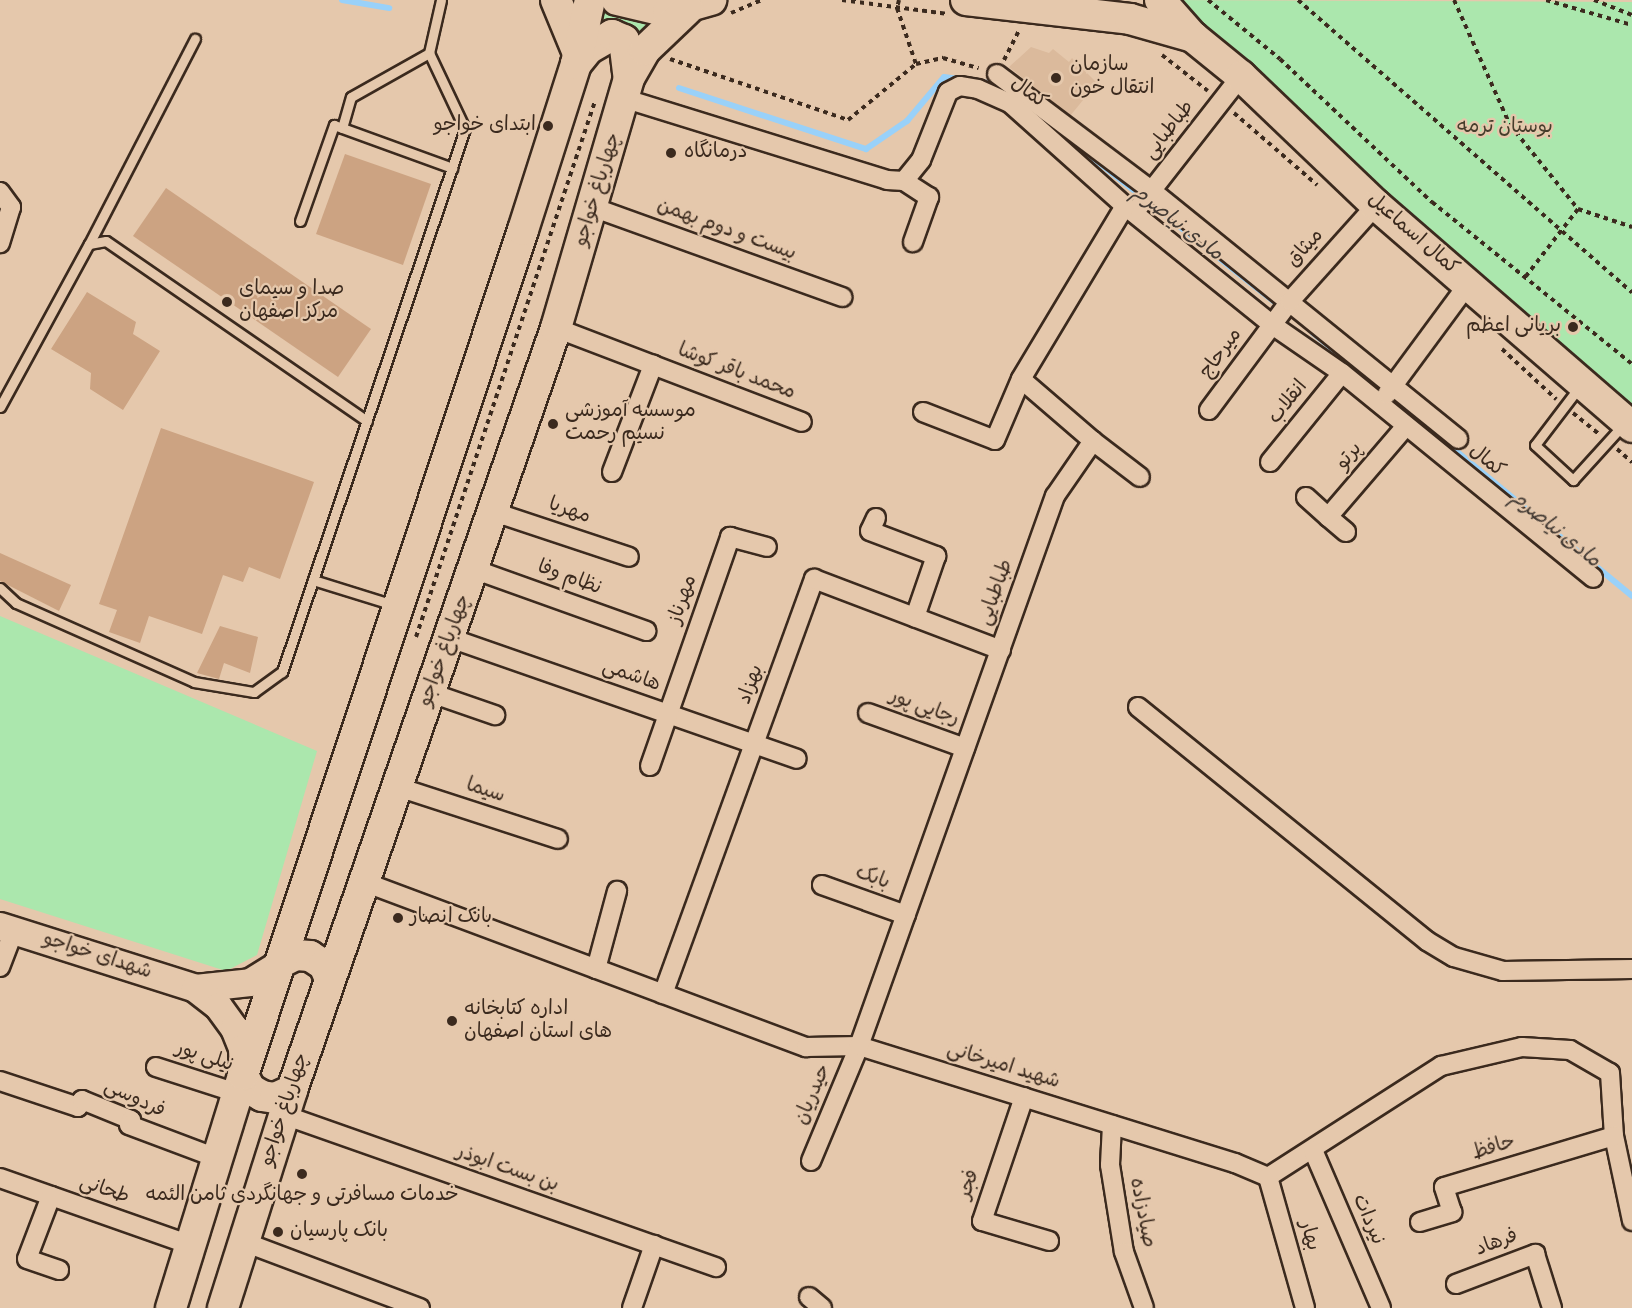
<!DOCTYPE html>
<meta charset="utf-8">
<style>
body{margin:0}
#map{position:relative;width:1632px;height:1308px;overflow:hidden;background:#e5c8ac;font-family:"Gochi Hand","Playpen Sans Arabic",sans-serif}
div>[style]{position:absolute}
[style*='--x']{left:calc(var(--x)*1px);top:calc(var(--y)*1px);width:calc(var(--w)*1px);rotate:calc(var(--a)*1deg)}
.built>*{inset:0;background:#dbba9c}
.green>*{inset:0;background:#abe7ad}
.stream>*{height:6px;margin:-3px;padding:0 3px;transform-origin:3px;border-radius:3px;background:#99d1f9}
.building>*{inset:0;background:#cca382}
.path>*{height:4px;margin-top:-2px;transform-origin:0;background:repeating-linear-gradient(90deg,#3b2a1e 0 4.5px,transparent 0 9px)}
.roads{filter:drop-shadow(2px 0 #3b2a1e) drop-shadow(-2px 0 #3b2a1e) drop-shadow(0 2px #3b2a1e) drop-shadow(0 -2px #3b2a1e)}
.lane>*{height:9px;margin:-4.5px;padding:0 4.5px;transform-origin:4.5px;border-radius:4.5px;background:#e5c8ac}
.street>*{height:18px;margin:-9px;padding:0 9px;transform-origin:9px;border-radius:9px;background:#e5c8ac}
.secondary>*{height:27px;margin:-13.5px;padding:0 13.5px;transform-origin:13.5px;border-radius:13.5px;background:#e5c8ac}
.primary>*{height:30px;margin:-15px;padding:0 15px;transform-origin:15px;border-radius:15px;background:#e5c8ac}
.dots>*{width:16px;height:16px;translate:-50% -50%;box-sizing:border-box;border:3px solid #e5c8ac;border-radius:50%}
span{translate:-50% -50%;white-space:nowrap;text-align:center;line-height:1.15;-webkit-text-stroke:4.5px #e5c8ac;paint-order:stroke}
.poi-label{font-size:20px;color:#3b2a1e}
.left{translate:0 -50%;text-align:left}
.right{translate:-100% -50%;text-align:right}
.street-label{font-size:20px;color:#3b2a1e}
.park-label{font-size:20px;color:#463d2c}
.water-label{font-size:21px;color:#443b34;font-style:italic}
</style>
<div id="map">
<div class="built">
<i style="clip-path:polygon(1031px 47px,1049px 53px,1053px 49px,1069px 62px,1072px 58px,1097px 83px,1070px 116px,1009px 67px)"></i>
</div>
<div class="green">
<i style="clip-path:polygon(596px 0,666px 18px,637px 48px,592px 31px)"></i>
<i style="clip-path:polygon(1169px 0,1632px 2px,1632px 414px,1300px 119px)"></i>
<i style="clip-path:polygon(0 616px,317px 751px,257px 955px,226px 971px,0 899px)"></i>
</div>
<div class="stream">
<i style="--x:342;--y:0;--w:48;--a:9.7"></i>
<i style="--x:679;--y:88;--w:197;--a:18.1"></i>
<i style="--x:866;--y:149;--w:50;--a:-34.3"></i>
<i style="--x:907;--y:121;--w:57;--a:-49.9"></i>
<i style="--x:944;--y:77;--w:52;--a:7.7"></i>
<i style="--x:1069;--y:139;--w:272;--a:38.4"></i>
<i style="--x:1313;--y:333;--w:413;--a:39.5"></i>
</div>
<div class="building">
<i style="clip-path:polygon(345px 154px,431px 184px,403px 265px,316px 234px)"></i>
<i style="clip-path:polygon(166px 188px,371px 329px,338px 377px,133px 236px)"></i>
<i style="clip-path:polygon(87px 292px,136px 322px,133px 334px,160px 351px,123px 410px,90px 389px,91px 373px,51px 349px)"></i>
<i style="clip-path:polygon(161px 428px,314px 482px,280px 579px,249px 567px,243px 582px,223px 575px,202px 634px,149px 616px,140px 643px,109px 632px,117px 610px,99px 604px)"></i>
<i style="clip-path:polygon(0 553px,71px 585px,59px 611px,0 581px)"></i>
<i style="clip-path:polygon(220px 626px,258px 637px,250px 673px,224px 663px,219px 679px,197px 673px)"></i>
</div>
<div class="path">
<i style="--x:842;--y:0;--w:107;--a:7.5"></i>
<i style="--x:899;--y:0;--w:8;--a:104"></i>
<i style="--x:897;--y:8;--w:59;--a:71.3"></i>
<i style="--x:1208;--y:0;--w:93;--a:39.3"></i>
<i style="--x:1280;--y:59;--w:209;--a:43.3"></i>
<i style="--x:1432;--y:202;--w:257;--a:39"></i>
<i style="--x:1298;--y:0;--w:444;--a:41.2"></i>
<i style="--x:1454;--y:0;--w:137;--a:65.9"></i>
<i style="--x:1510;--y:125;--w:108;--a:51"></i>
<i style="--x:1578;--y:209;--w:85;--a:127.8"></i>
<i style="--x:1546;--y:0;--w:90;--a:16.2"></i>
<i style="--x:1594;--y:0;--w:41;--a:21.5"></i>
<i style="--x:731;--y:13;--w:33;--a:-23"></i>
<i style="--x:1162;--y:55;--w:58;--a:38"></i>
<i style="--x:670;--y:59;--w:188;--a:18.9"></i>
<i style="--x:848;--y:120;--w:88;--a:-39.5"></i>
<i style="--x:916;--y:64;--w:28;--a:-13"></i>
<i style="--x:943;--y:58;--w:37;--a:16"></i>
<i style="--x:1004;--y:60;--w:35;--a:-63"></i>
<i style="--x:1234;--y:113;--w:110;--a:40.9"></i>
<i style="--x:1578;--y:209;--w:57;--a:18.4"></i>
<i style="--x:1502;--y:349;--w:74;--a:42.8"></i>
<i style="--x:1573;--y:413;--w:32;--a:39"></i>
<i style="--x:1617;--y:449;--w:20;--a:41"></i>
<i style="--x:416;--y:637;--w:565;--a:-71.53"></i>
</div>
<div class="roads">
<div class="lane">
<i style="--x:342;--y:128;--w:32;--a:-74"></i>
<i style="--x:351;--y:97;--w:90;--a:-29.4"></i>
<i style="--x:300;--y:221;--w:102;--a:-70.5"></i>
<i style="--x:334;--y:125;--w:126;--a:20"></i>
<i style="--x:89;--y:244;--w:231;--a:-62.7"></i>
<i style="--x:1580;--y:386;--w:74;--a:127.3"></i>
<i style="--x:1535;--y:445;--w:52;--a:42.6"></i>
<i style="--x:1573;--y:480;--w:73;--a:-47.8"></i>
<i style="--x:0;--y:407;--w:186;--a:-61.4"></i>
<i style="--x:89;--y:244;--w:17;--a:-10"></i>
<i style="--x:106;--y:241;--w:317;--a:34.6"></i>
<i style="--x:313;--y:580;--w:85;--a:17.2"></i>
<i style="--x:0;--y:588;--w:22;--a:43"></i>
<i style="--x:16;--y:603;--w:195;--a:23.9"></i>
<i style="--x:194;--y:682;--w:61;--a:9.5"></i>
<i style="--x:254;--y:692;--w:34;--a:-36"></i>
<i style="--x:282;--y:672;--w:573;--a:-71.38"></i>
<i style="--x:465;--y:129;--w:84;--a:-115.3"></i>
<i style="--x:429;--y:53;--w:54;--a:-77.2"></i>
</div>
<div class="street">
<i style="--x:997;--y:74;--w:194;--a:37"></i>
<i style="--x:1152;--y:191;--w:394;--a:39"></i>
<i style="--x:626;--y:99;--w:273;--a:17.2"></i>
<i style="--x:887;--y:180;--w:17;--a:3"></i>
<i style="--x:904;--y:181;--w:27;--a:-51"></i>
<i style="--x:921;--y:160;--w:73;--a:-68.3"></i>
<i style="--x:948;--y:92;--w:13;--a:-27"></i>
<i style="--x:960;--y:86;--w:18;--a:9"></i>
<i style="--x:978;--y:89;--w:36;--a:24"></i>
<i style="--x:1011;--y:104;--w:153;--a:41.8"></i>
<i style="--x:1125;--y:206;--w:188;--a:38.9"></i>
<i style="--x:1271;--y:324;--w:86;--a:34.6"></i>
<i style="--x:1342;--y:373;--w:324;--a:39.2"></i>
<i style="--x:904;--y:181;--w:30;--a:33"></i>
<i style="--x:929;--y:197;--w:48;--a:109.6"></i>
<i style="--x:0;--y:192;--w:19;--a:54"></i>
<i style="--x:11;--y:207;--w:38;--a:107"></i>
<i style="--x:595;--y:208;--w:263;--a:19.8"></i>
<i style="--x:1134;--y:213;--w:174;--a:-52"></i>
<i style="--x:556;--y:328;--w:263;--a:20.9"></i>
<i style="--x:1387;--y:394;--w:137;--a:-53.6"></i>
<i style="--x:1209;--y:410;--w:136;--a:-53.4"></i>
<i style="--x:1290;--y:301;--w:129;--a:-48.1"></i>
<i style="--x:923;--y:412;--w:77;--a:21.3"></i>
<i style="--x:995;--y:440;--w:66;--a:-66.9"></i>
<i style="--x:1093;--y:441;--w:59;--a:37.5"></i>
<i style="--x:1270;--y:462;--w:114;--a:-51"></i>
<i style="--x:612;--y:472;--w:115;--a:-69"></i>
<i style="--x:1306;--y:497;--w:30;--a:42"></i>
<i style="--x:494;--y:512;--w:142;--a:18.4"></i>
<i style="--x:876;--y:518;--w:14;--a:115"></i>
<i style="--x:870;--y:531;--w:71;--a:20.7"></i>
<i style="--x:936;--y:556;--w:65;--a:109"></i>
<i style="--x:1346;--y:532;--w:23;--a:-140"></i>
<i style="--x:1328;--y:517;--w:120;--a:-49.4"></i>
<i style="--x:476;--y:570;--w:181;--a:19.7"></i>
<i style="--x:450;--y:638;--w:367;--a:19.2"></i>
<i style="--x:431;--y:693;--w:68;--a:19"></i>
<i style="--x:1138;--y:707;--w:372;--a:39"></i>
<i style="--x:1427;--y:941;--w:31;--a:31"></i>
<i style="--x:1454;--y:957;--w:51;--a:15.9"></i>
<i style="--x:1503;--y:971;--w:129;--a:-0.9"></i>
<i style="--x:868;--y:713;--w:103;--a:19.8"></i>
<i style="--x:650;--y:766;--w:243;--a:-70.7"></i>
<i style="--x:730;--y:537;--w:38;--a:15"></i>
<i style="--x:398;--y:787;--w:168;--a:18"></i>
<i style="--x:364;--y:882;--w:472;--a:20.5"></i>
<i style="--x:806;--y:1047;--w:53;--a:-1.1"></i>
<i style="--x:859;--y:1046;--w:394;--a:17.3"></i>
<i style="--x:1235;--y:1163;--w:36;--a:23"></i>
<i style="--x:1268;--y:1177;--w:206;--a:-32.7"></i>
<i style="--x:1441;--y:1066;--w:83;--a:-13.2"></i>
<i style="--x:1522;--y:1047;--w:48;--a:3.6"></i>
<i style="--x:1570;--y:1050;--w:46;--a:29.9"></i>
<i style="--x:1610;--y:1073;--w:63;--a:86.4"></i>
<i style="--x:1614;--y:1136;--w:87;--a:78"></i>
<i style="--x:822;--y:885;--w:89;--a:19.7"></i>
<i style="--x:0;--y:967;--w:39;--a:-69"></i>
<i style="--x:596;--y:969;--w:81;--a:-74.9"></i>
<i style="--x:663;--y:994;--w:442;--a:-70"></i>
<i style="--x:814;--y:579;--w:200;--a:20.8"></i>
<i style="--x:156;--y:1067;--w:85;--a:17.8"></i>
<i style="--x:0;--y:1081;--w:82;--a:18.4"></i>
<i style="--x:78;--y:1107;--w:8;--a:-60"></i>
<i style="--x:82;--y:1100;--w:53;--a:22.2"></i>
<i style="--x:131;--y:1120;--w:5;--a:112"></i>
<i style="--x:129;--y:1125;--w:94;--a:20.6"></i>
<i style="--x:1024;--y:1097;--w:131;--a:108.7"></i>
<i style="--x:982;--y:1221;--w:70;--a:16.6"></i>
<i style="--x:284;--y:1115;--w:458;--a:19.4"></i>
<i style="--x:1112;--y:1125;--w:40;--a:92.9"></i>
<i style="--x:1110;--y:1165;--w:88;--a:80.9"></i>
<i style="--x:1124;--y:1252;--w:59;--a:70.3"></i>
<i style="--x:1313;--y:1150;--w:172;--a:66.7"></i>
<i style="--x:811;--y:1161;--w:125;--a:-67.3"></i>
<i style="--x:859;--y:1046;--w:584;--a:-70.39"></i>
<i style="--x:1055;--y:496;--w:67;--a:-55.4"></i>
<i style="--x:1093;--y:441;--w:95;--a:-139.3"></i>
<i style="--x:1021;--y:379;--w:202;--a:-59"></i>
<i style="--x:1268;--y:1177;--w:136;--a:74.2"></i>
<i style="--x:0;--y:1178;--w:205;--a:19.4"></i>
<i style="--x:51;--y:1196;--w:67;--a:110.9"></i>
<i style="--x:27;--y:1259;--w:34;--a:19"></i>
<i style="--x:1420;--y:1222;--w:34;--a:-17"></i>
<i style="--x:1452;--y:1212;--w:26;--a:-108"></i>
<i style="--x:1444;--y:1187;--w:177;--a:-16.7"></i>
<i style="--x:244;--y:1242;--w:188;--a:20.6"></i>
<i style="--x:1456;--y:1284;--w:85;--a:-20.8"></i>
<i style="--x:1535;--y:1254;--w:57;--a:72.5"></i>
<i style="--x:809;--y:1297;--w:17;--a:40"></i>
<i style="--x:632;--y:1308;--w:67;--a:-70.8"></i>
</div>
<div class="secondary">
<i style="--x:0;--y:926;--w:205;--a:17.6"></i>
<i style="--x:195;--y:988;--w:55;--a:-6.2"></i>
<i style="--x:250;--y:982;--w:38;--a:-32"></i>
<i style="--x:195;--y:988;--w:29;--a:38"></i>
<i style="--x:218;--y:1006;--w:27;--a:54"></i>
<i style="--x:234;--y:1028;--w:22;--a:68"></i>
<i style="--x:242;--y:1048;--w:27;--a:88"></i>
</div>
<div class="primary">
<i style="--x:556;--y:0;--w:57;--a:67.5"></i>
<i style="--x:617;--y:0;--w:52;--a:13.2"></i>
<i style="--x:668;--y:12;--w:45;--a:-15.6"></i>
<i style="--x:966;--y:0;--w:165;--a:6.6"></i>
<i style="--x:1130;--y:19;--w:66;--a:15.9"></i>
<i style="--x:1193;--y:37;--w:62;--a:39.1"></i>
<i style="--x:1241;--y:76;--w:187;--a:43.7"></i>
<i style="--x:1376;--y:205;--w:339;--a:40.9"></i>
<i style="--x:1160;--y:0;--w:48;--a:48.4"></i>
<i style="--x:576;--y:64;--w:19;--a:-51"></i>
<i style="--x:588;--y:49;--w:28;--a:-30"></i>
<i style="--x:612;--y:35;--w:13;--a:23"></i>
<i style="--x:624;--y:40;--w:38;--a:83"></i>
<i style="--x:282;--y:962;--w:16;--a:-27"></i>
<i style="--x:296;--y:955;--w:14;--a:4"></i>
<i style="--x:310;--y:956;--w:17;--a:33"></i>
<i style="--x:324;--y:965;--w:15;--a:67"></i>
<i style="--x:243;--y:1075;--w:16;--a:63"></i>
<i style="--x:250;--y:1089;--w:14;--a:30"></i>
<i style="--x:262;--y:1096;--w:13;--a:9"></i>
<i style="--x:275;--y:1098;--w:19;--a:-25"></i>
<i style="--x:171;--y:1308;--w:244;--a:-72.8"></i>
<i style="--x:243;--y:1075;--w:890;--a:-71.67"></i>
<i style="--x:523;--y:230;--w:174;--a:-72.3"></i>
<i style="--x:576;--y:64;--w:66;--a:-77.7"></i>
<i style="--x:223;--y:1308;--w:229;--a:-72.4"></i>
<i style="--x:292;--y:1090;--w:806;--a:-70.89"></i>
<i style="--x:556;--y:328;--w:260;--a:-73.7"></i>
<i style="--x:629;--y:78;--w:32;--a:-60"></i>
<i style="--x:645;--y:50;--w:59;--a:-43.6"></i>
</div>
</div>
<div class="dots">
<i style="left:1056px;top:78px;background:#3b2a1e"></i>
<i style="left:548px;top:126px;background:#3b2a1e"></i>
<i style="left:671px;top:153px;background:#3b2a1e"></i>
<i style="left:227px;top:302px;background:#3b2a1e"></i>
<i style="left:1573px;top:327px;background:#3b2a1e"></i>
<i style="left:553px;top:424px;background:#3b2a1e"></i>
<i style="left:398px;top:918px;background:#3b2a1e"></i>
<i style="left:452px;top:1021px;background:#3b2a1e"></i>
<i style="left:302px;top:1174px;background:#3b2a1e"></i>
<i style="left:278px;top:1232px;background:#3b2a1e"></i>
</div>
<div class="poi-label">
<span class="left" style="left:1070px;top:78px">سازمان<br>انتقال خون</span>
<span class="right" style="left:536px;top:126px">ابتدای خواجو</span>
<span class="left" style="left:684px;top:153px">درمانگاه</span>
<span class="left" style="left:239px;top:302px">صدا و سیمای<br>مرکز اصفهان</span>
<span class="right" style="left:1561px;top:327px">بریانی اعظم</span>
<span class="left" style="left:565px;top:424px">موسسه آموزشی<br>نسیم رحمت</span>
<span class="left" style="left:410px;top:918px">بانک انصار</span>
<span class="left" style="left:464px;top:1022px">اداره کتابخانه<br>های استان اصفهان</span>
<span style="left:302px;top:1196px">خدمات مسافرتی و جهانگردی ثامن الئمه</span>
<span class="left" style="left:290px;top:1232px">بانک پارسیان</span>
</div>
<div class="street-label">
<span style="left:1028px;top:94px;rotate:36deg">کمال</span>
<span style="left:1170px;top:131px;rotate:-52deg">طباطبایی</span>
<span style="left:599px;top:190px;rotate:-73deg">چهارباغ خواجو</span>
<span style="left:726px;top:231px;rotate:20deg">بیست و دوم بهمن</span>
<span style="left:1412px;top:235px;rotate:41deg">کمال اسماعیل</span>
<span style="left:1306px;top:249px;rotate:-48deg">میثاق</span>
<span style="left:1222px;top:354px;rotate:-54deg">میرحاج</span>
<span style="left:736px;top:373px;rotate:21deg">محمد باقر کوشا</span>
<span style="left:1289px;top:403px;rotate:-51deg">انقلاب</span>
<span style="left:1350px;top:457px;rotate:-49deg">پرتو</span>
<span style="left:1486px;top:462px;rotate:39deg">کمال</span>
<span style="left:569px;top:512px;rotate:19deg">مهریا</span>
<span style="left:569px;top:579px;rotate:20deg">نظام وفا</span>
<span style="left:997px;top:593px;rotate:-70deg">طباطبایی</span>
<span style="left:684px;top:600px;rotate:-71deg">مهرناز</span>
<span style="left:446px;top:651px;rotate:-70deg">چهارباغ خواجو</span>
<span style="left:631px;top:677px;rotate:19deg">هاشمی</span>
<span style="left:752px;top:685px;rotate:-70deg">بهزاد</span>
<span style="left:924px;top:709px;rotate:20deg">رجایی پور</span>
<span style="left:485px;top:792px;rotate:18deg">سیما</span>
<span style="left:872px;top:879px;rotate:20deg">بابک</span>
<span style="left:97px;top:957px;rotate:18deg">شهدای خواجو</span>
<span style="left:204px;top:1058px;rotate:18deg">نیلی پور</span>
<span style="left:1003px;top:1067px;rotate:17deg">شهید امیرخانی</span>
<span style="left:814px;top:1095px;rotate:-67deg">حیدریان</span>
<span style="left:134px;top:1100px;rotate:25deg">فردوسی</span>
<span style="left:286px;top:1110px;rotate:-72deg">چهارباغ خواجو</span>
<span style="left:1494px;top:1149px;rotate:-17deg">حافظ</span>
<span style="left:507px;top:1170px;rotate:19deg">بن بست ابوذر</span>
<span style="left:970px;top:1185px;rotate:-71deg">فجر</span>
<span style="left:104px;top:1191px;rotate:19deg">طحانی</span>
<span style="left:1141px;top:1213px;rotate:79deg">صیادزاده</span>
<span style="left:1367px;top:1220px;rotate:67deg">نیردات</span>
<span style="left:1308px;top:1236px;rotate:74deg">بهار</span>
<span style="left:1497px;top:1244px;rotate:-21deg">فرهاد</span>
</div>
<div class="park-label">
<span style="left:1505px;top:128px">بوستان ترمه</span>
</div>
<div class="water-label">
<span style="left:1176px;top:225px;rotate:38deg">مادی نیاصرم</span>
<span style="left:1554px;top:531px;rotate:39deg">مادی نیاصرم</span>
</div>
</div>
